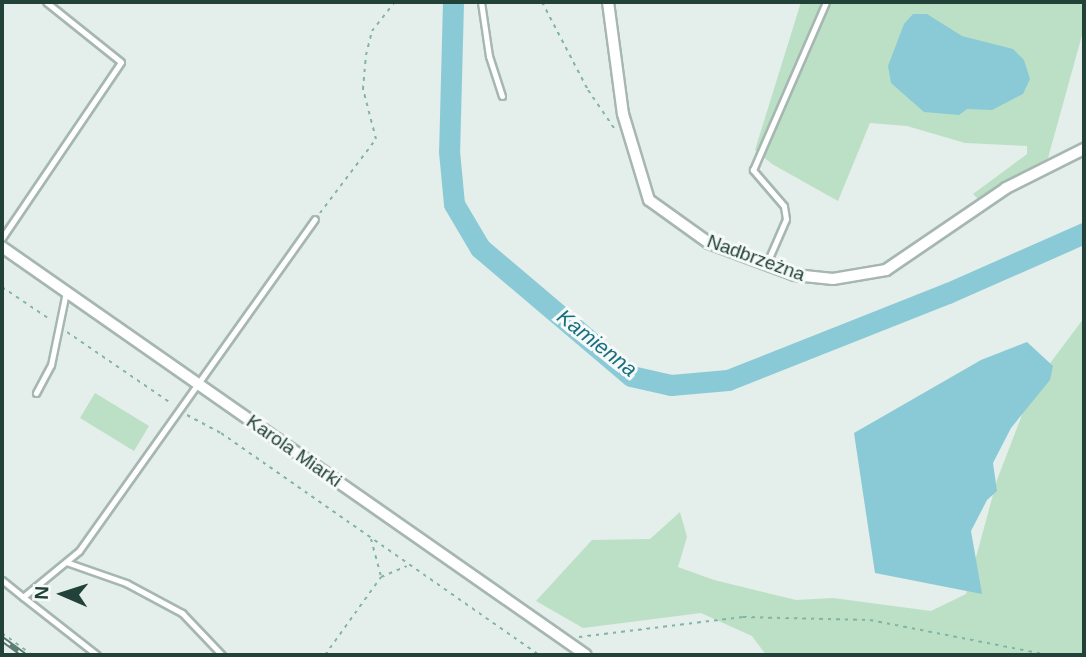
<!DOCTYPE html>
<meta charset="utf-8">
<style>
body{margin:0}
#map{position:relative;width:1086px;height:657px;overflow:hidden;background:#e4eeea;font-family:Arial,sans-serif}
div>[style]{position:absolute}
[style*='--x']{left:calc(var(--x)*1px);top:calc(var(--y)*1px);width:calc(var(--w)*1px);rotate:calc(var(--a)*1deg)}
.green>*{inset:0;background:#bce0c6}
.water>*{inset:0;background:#89cad6}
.river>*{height:21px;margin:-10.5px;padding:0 10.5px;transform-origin:10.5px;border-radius:10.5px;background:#89cad6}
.path>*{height:2px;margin-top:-1px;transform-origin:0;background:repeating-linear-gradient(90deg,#82b4a5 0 3.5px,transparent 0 8.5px)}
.roads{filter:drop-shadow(2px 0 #a6b7b1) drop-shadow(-2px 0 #a6b7b1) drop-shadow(0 2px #a6b7b1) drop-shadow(0 -2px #a6b7b1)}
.lane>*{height:5px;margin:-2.5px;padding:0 2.5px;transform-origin:2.5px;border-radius:2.5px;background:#fff}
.street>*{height:10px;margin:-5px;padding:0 5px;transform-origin:5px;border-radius:5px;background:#fff}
.rail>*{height:6px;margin-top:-3px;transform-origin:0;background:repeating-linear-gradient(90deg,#f5faf8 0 10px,#5d7d74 0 20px);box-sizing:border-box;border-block:2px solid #5d7d74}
span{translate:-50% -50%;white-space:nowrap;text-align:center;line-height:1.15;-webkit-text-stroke:6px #f5faf8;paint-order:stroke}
.street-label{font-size:19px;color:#224139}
.water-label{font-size:21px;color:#186f82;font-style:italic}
.frame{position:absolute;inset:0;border:4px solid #224139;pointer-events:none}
.north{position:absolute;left:28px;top:559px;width:70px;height:70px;-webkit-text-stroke:5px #f5faf8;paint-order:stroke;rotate:273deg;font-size:19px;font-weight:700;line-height:28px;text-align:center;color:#224139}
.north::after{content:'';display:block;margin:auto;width:24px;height:32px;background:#224139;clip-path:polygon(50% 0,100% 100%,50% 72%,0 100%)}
</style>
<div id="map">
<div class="green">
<i style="clip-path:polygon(801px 2px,1084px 2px,1084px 28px,1048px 158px,979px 200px,973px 194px,1027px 154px,1027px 146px,965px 143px,907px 126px,870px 123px,838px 201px,772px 164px,755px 150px)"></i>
<i style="clip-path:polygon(1084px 318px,1084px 655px,766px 655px,752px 636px,701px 613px,583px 628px,536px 601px,592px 540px,650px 539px,680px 512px,687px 537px,678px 567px,714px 580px,796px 600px,833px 598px,931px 611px,966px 594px,997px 480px,1033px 386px)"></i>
<i style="clip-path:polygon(95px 393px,149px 426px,134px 451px,80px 418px)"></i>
</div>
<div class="water">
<i style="clip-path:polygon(913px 14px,927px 14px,962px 36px,1013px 49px,1024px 60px,1030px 79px,1023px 94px,992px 110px,967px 109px,959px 115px,924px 112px,891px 83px,888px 66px,904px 24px)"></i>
<i style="clip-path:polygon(1027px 342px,1053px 366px,1050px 380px,1011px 428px,993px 463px,997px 491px,987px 500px,971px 531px,982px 594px,875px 573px,854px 433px,981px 360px)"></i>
</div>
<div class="river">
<i style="--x:453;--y:2;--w:149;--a:91.5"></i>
<i style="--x:449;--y:151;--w:53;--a:84.6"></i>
<i style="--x:454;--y:204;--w:51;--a:59.4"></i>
<i style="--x:480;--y:248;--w:198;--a:40.3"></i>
<i style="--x:631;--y:376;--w:41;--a:12.7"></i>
<i style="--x:671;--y:385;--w:57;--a:-5"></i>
<i style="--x:728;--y:380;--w:237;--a:-21.6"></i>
<i style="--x:948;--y:293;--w:149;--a:-23.8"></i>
</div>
<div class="path">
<i style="--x:542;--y:2;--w:99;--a:62.4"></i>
<i style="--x:588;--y:90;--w:46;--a:55.6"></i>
<i style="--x:320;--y:213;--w:93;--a:-52.9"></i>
<i style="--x:376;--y:139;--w:52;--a:-104.6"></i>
<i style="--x:363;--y:89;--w:34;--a:-85"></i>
<i style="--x:366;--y:55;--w:25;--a:-76"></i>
<i style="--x:372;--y:31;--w:37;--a:-52"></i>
<i style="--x:2;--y:287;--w:59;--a:34"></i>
<i style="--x:67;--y:332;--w:127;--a:34.4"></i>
<i style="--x:187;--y:415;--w:38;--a:28"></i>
<i style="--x:221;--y:433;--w:388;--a:34.9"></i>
<i style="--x:371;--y:539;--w:39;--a:75"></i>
<i style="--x:381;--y:577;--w:28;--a:-23"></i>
<i style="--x:2;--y:633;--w:37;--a:36"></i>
<i style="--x:579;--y:637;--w:165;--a:-7"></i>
<i style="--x:743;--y:617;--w:127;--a:1.4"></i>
<i style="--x:870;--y:620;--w:181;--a:11.1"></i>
<i style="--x:325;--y:655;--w:96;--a:-54.3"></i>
</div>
<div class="roads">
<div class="lane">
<i style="--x:481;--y:2;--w:55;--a:81.6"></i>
<i style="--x:489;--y:56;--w:42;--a:72"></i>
<i style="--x:2;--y:238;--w:212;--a:-55.9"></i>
<i style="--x:121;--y:62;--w:96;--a:-141.3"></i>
<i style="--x:766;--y:265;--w:50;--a:-66.5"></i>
<i style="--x:786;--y:219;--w:13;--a:-99"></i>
<i style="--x:784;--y:206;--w:48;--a:-130.7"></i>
<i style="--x:753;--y:170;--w:183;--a:-66.5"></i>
<i style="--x:36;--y:393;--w:32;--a:-62"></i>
<i style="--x:51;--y:365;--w:75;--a:-78.4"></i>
<i style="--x:66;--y:562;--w:64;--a:19.3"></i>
<i style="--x:126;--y:583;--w:64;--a:28.2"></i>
<i style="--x:182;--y:613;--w:58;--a:46.4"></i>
<i style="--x:2;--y:580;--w:27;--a:39"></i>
<i style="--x:23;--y:597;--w:72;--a:-39.4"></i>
<i style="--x:79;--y:551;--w:407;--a:-54.6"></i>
<i style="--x:23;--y:597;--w:94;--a:38.1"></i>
</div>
<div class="street">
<i style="--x:608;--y:2;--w:113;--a:82.4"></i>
<i style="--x:623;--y:114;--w:90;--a:73.2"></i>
<i style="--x:649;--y:200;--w:74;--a:35.6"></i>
<i style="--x:709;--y:243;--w:92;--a:20.4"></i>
<i style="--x:795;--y:275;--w:38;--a:6"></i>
<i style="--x:833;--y:279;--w:54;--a:-9.6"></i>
<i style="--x:886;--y:270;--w:145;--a:-34.3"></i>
<i style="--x:1006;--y:188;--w:87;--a:-26.6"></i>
<i style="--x:2;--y:247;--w:712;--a:34.94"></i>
</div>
</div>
<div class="rail">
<i style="--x:2;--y:639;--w:27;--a:36"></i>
</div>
<div class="street-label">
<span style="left:756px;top:258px;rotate:20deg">Nadbrzeżna</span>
<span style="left:294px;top:451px;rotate:35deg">Karola Miarki</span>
</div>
<div class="water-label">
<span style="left:597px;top:343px;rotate:38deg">Kamienna</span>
</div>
<div class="frame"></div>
<div class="north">N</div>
</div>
